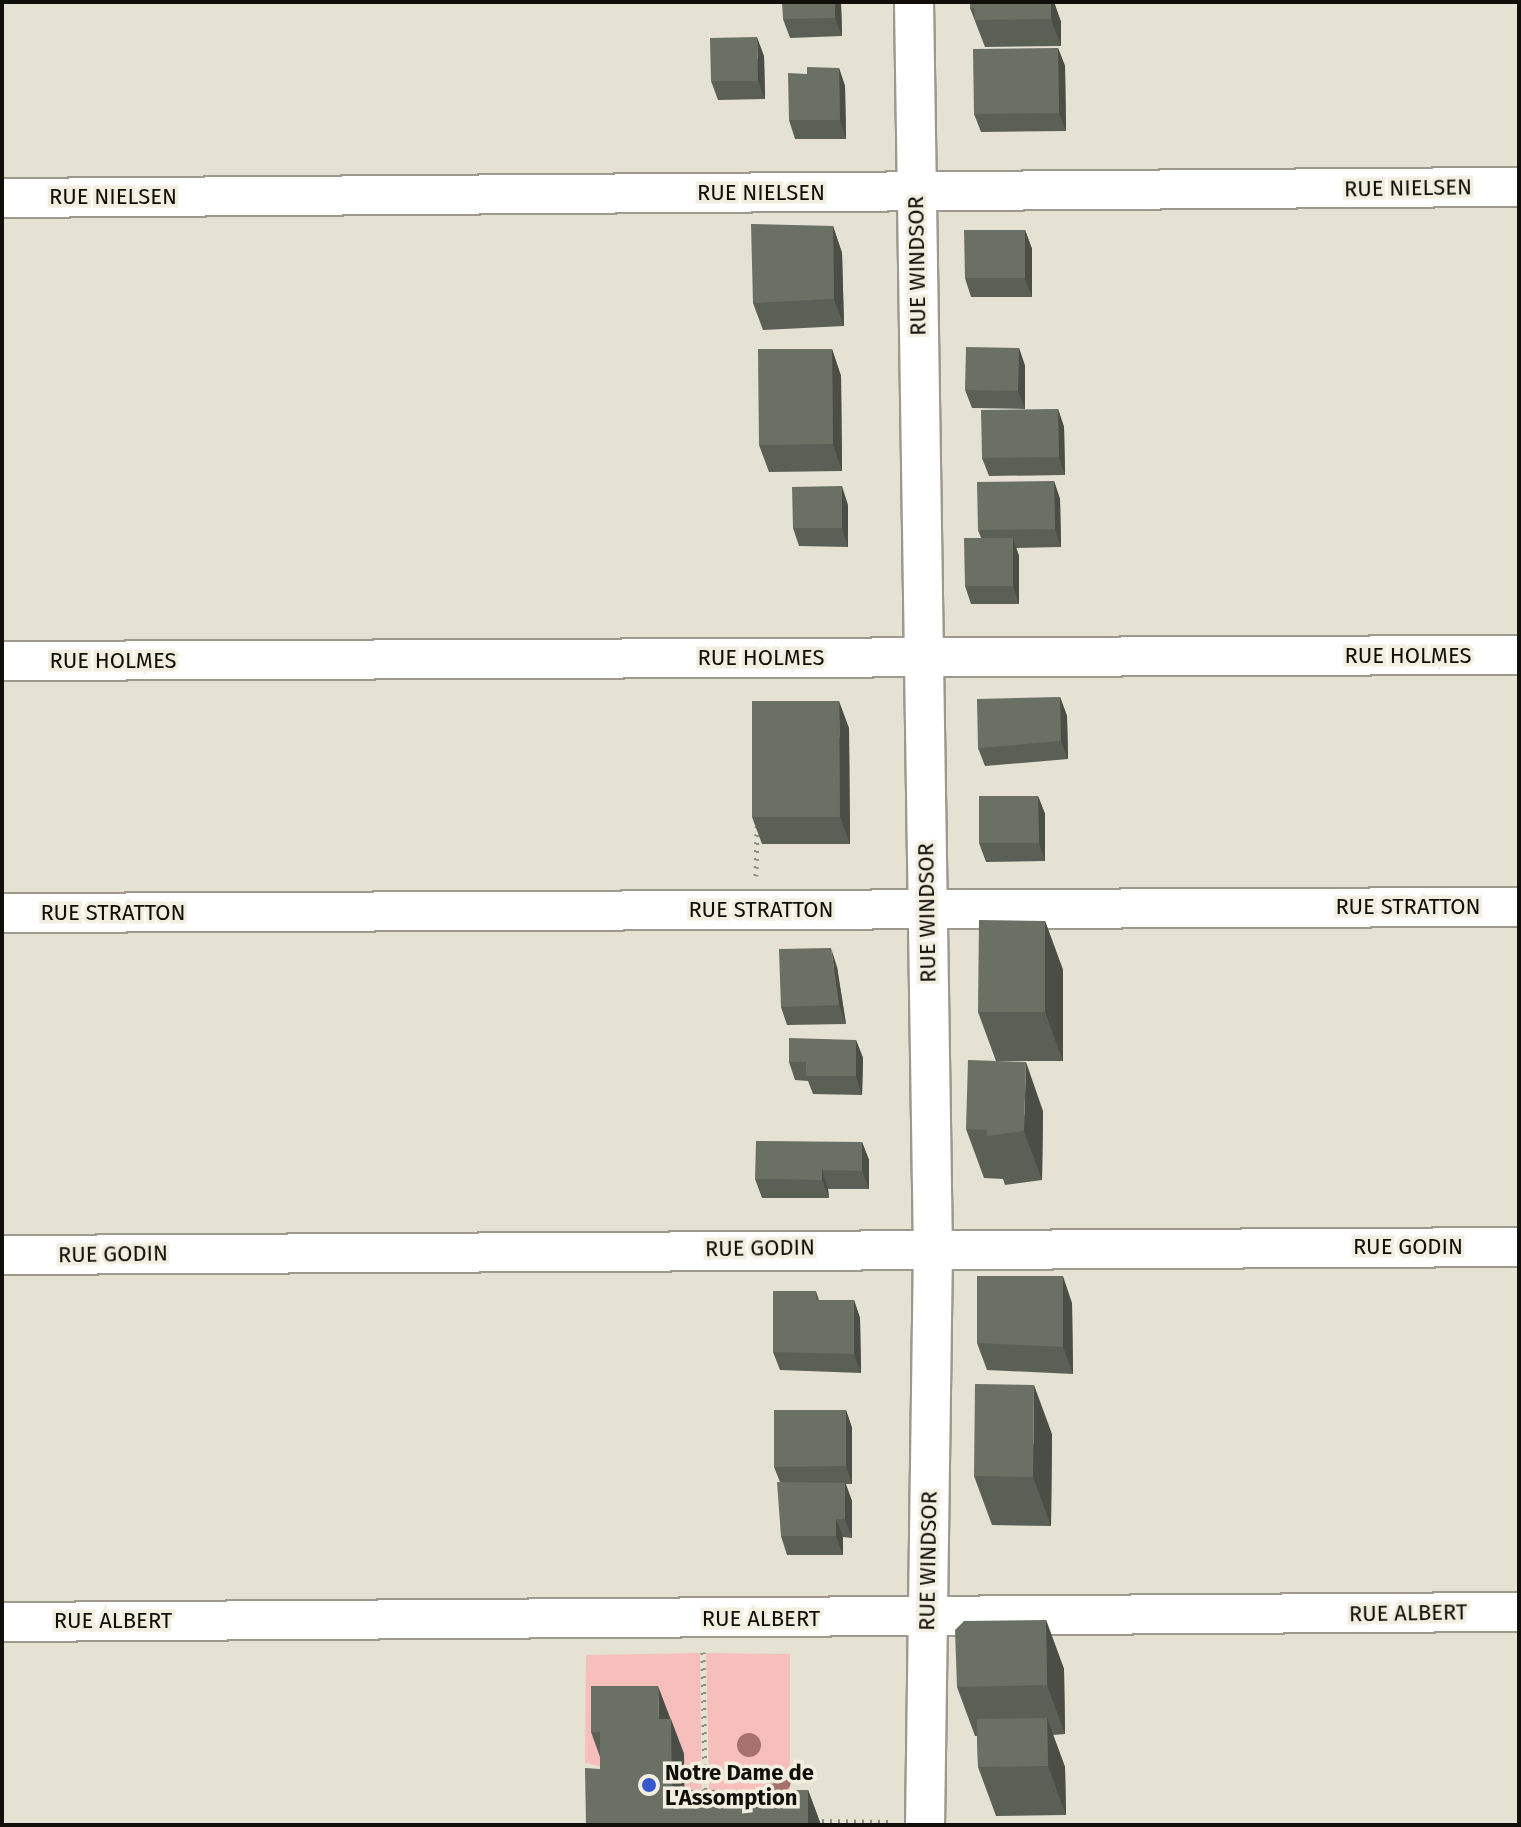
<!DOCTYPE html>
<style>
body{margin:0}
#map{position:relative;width:1521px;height:1827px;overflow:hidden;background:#e5e1d3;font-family:"Fira Sans",sans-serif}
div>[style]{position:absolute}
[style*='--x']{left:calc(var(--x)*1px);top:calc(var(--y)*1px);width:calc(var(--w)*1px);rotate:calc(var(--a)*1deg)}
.green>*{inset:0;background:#f7bfbb}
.path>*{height:5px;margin-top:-2.5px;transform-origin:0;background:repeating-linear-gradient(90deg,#8e8b81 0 2px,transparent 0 8px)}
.roads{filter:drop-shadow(2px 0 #9d998c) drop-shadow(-2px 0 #9d998c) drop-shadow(0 2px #9d998c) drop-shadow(0 -2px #9d998c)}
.street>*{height:38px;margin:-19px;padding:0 19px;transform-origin:19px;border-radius:19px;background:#fff}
.trees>*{width:24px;height:24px;margin:-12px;border-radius:50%;background:#a7716d}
.wall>*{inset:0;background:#5b6056}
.shaded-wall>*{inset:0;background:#4a4e46}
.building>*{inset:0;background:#6a7064}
.dots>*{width:22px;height:22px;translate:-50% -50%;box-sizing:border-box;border:4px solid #f2eee0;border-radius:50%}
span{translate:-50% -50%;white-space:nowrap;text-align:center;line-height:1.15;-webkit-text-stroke:7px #f2eee0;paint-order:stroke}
.street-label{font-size:22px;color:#100f0a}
.poi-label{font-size:22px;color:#100f0a;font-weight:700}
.left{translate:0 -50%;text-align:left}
.frame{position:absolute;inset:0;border:4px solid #100f0a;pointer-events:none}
</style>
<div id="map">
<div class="green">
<i style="clip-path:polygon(700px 1653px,702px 1815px,685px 1814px,684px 1754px,604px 1767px,585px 1763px,586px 1655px)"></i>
<i style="clip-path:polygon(706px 1653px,790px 1654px,790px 1815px,710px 1816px)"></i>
</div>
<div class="path">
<i style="--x:756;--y:876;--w:50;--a:-88.9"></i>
<i style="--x:703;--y:1652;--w:142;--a:89.2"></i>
<i style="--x:814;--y:1821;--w:75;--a:0.8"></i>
</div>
<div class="roads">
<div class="street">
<i style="--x:914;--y:2;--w:1245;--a:89.13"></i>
<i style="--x:933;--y:1247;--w:578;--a:90.79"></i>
<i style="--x:2;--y:198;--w:1517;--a:-0.42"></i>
<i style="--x:2;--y:661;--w:1517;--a:-0.23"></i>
<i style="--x:2;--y:913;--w:1517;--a:-0.23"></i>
<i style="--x:2;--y:1255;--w:1517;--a:-0.3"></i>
<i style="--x:2;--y:1622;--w:1517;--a:-0.38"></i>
</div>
</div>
<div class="trees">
<i style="left:749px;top:1745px"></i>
<i style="left:779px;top:1781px"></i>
</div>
<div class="wall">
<i style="clip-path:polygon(841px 2px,842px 36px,790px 38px,783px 19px)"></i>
<i style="clip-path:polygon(970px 2px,1054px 2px,1061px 22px,1061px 46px,985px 47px,970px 8px)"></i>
<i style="clip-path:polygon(1058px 48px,1065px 66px,1066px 131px,981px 132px,974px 114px)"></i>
<i style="clip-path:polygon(764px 56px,765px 99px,718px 100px,711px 81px)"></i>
<i style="clip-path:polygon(839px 68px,845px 86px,846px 139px,795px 139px,789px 120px,807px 74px)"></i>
<i style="clip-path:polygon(833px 226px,842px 253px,844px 326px,763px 330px,753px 303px)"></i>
<i style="clip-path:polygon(1025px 230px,1032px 249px,1032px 297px,971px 297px,965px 278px)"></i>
<i style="clip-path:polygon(1019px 348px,1025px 366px,1025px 409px,972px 408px,965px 390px)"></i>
<i style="clip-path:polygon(832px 349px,841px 376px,842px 471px,769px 472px,759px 445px)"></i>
<i style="clip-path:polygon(1058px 409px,1064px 427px,1065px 475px,989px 476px,982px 458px)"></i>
<i style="clip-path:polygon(1054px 481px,1060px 499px,1061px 547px,1016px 548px,1019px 556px,1019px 604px,971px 604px,965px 586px,981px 538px,978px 530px)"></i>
<i style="clip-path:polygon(848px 505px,848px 547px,799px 546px,793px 528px)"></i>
<i style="clip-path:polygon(1060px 697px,1067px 716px,1068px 759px,985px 766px,978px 748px)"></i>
<i style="clip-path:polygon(849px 728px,850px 844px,762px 844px,752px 817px)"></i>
<i style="clip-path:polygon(1038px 796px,1045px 814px,1045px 861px,986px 862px,979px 843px)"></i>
<i style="clip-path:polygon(1045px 921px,1063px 970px,1063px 1061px,996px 1061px,978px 1012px)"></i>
<i style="clip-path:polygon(837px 967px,846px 1024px,787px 1025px,781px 1007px)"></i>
<i style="clip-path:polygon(856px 1040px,863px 1058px,862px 1095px,813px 1094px,808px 1081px,795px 1080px,789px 1062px)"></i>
<i style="clip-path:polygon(1043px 1111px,1042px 1180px,1005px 1185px,1003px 1179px,984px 1178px,966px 1129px)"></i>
<i style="clip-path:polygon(862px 1142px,869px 1160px,869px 1189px,828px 1189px,829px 1198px,762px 1198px,755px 1179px)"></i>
<i style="clip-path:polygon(816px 1291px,819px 1300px,854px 1300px,860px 1318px,861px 1373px,780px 1370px,773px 1352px)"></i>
<i style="clip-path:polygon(1072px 1303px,1073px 1374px,987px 1370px,977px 1343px)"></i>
<i style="clip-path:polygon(846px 1410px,852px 1428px,852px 1484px,846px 1484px,852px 1501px,852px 1538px,843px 1537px,843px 1555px,787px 1555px,781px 1536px,780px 1482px,774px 1467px)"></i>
<i style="clip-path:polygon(1052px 1434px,1051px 1526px,992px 1525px,974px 1476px)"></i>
<i style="clip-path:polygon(1046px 1620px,1064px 1669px,1065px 1734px,1053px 1735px,1065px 1767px,1066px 1815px,996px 1816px,978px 1767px,977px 1736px,975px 1736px,957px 1687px)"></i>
<i style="clip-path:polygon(671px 1719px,684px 1754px,684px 1790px,808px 1790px,821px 1825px,586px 1825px,600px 1769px,600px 1757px,591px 1732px)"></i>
</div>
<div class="shaded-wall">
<i style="clip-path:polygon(835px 2px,841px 2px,842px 36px,835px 18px)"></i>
<i style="clip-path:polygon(1051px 2px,1054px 2px,1061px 22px,1061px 46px,1051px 19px)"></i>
<i style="clip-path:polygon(757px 37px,764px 56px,765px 99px,758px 81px)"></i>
<i style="clip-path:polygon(1058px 48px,1065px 66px,1066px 131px,1059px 113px)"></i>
<i style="clip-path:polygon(839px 68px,845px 86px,846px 139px,840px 120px)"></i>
<i style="clip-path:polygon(833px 226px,842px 253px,844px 326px,834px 299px)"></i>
<i style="clip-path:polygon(1025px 230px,1032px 249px,1032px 297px,1025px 278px)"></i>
<i style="clip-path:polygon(1019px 348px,1025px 366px,1025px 409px,1018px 391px)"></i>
<i style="clip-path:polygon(832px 349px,841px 376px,842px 471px,833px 444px)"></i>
<i style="clip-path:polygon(1058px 409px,1064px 427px,1065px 475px,1059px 457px)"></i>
<i style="clip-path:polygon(1054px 481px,1060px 499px,1061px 547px,1055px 529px)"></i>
<i style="clip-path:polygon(842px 486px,848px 505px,848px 547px,842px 528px)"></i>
<i style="clip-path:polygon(1013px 538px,1019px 556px,1019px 604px,1013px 586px)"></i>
<i style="clip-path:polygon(1060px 697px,1067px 716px,1068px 759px,1061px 741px)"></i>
<i style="clip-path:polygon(839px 701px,849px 728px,850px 844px,840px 817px)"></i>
<i style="clip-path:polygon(1038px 796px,1045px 814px,1045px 861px,1039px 843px)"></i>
<i style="clip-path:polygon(1045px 921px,1063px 970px,1063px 1061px,1045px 1012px)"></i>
<i style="clip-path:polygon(831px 948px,837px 967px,846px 1024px,839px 1005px)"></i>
<i style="clip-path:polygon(856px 1040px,863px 1058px,862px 1095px,856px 1076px)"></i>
<i style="clip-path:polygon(1026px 1062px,1043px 1111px,1042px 1180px,1024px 1131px)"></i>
<i style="clip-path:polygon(862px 1142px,869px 1160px,869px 1189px,862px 1171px)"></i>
<i style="clip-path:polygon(822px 1170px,828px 1189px,829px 1198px,822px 1180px)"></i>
<i style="clip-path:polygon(1063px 1276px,1072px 1303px,1073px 1374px,1063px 1347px)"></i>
<i style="clip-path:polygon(854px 1300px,860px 1318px,861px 1373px,854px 1354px)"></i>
<i style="clip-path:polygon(1034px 1385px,1052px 1434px,1051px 1526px,1033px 1477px)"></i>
<i style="clip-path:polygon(846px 1410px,852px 1428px,852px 1484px,846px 1466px)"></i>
<i style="clip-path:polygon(845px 1483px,852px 1501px,852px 1538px,845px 1519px)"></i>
<i style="clip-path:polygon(836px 1519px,843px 1537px,843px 1555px,836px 1536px)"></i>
<i style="clip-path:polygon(1046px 1620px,1064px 1669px,1065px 1734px,1047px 1685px)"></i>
<i style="clip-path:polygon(658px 1686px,684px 1754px,685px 1825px,672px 1790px,659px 1719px)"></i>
<i style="clip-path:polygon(1047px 1718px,1065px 1767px,1066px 1815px,1048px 1766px)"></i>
<i style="clip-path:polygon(808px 1790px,821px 1825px,808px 1825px)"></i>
</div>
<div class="building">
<i style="clip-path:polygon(782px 2px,835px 2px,835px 18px,783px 19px)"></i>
<i style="clip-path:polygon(970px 2px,1051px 2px,1051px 19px,975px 20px,974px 8px,970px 8px)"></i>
<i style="clip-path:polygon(757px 37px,758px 81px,711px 81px,710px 38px)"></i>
<i style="clip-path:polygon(1058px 48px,1059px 113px,974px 114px,973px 49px)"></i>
<i style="clip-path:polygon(807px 67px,839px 68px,840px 120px,789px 120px,788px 73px,807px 74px)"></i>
<i style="clip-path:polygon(751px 224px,833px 226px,834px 299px,753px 303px)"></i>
<i style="clip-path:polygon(964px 230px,1025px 230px,1025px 278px,965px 278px)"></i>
<i style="clip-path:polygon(966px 347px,1019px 348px,1018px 391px,965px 390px)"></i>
<i style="clip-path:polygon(758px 349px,832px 349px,833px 444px,759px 445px)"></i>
<i style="clip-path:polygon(1058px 409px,1059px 457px,982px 458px,981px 410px)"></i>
<i style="clip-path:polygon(1054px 481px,1055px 529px,978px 530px,977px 482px)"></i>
<i style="clip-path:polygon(842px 486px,842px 528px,793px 528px,792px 487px)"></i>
<i style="clip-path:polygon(964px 538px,1013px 538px,1013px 586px,965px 586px)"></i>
<i style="clip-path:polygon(1060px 697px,1061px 741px,978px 748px,977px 699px)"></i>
<i style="clip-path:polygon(752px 701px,839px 701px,840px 817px,752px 817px)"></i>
<i style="clip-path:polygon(979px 796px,1038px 796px,1039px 843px,979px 843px)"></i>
<i style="clip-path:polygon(979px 920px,1045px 921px,1045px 1012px,978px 1012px)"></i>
<i style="clip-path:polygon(831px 948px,839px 1005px,781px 1007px,779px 949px)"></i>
<i style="clip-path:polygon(789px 1038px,856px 1040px,856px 1076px,806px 1076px,806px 1062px,789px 1062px)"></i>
<i style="clip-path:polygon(968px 1060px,1026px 1062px,1024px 1131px,987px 1136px,987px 1130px,966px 1129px)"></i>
<i style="clip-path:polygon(756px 1141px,862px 1142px,862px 1171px,822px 1170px,822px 1180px,755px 1179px)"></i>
<i style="clip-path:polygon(977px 1276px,1063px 1276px,1063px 1347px,977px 1343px)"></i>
<i style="clip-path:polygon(773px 1291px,816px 1291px,816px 1300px,854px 1300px,854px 1354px,773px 1352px)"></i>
<i style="clip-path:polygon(975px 1384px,1034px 1385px,1033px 1477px,974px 1476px)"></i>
<i style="clip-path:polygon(774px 1410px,846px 1410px,846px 1466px,774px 1467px)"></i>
<i style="clip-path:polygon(777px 1482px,845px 1483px,845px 1519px,836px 1519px,836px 1536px,781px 1536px)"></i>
<i style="clip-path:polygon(1046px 1620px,1047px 1685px,957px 1687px,955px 1630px,964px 1621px)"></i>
<i style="clip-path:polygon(591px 1686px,658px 1686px,659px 1719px,671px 1719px,672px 1790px,808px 1790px,808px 1825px,586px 1825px,585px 1768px,600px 1769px,600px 1732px,591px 1732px)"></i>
<i style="clip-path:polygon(1047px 1718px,1048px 1766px,978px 1767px,977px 1719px)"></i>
</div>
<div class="dots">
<i style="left:649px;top:1785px;background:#3859cb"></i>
</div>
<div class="street-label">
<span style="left:1408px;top:188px;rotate:-1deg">RUE NIELSEN</span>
<span style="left:761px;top:193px">RUE NIELSEN</span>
<span style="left:113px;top:197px">RUE NIELSEN</span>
<span style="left:917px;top:266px;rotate:-91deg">RUE WINDSOR</span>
<span style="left:1408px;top:656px">RUE HOLMES</span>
<span style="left:761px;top:658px">RUE HOLMES</span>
<span style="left:113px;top:661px">RUE HOLMES</span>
<span style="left:1408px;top:907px">RUE STRATTON</span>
<span style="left:761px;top:910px">RUE STRATTON</span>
<span style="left:113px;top:913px">RUE STRATTON</span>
<span style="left:927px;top:913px;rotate:-91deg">RUE WINDSOR</span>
<span style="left:1408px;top:1247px">RUE GODIN</span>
<span style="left:760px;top:1248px;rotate:-1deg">RUE GODIN</span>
<span style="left:113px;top:1254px;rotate:-1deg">RUE GODIN</span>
<span style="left:928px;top:1561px;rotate:-89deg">RUE WINDSOR</span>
<span style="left:1408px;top:1613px;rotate:-1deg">RUE ALBERT</span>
<span style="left:761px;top:1619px">RUE ALBERT</span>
<span style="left:113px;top:1621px">RUE ALBERT</span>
</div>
<div class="poi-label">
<span class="left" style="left:665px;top:1785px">Notre Dame de<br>L'Assomption</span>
</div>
<div class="frame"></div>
</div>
